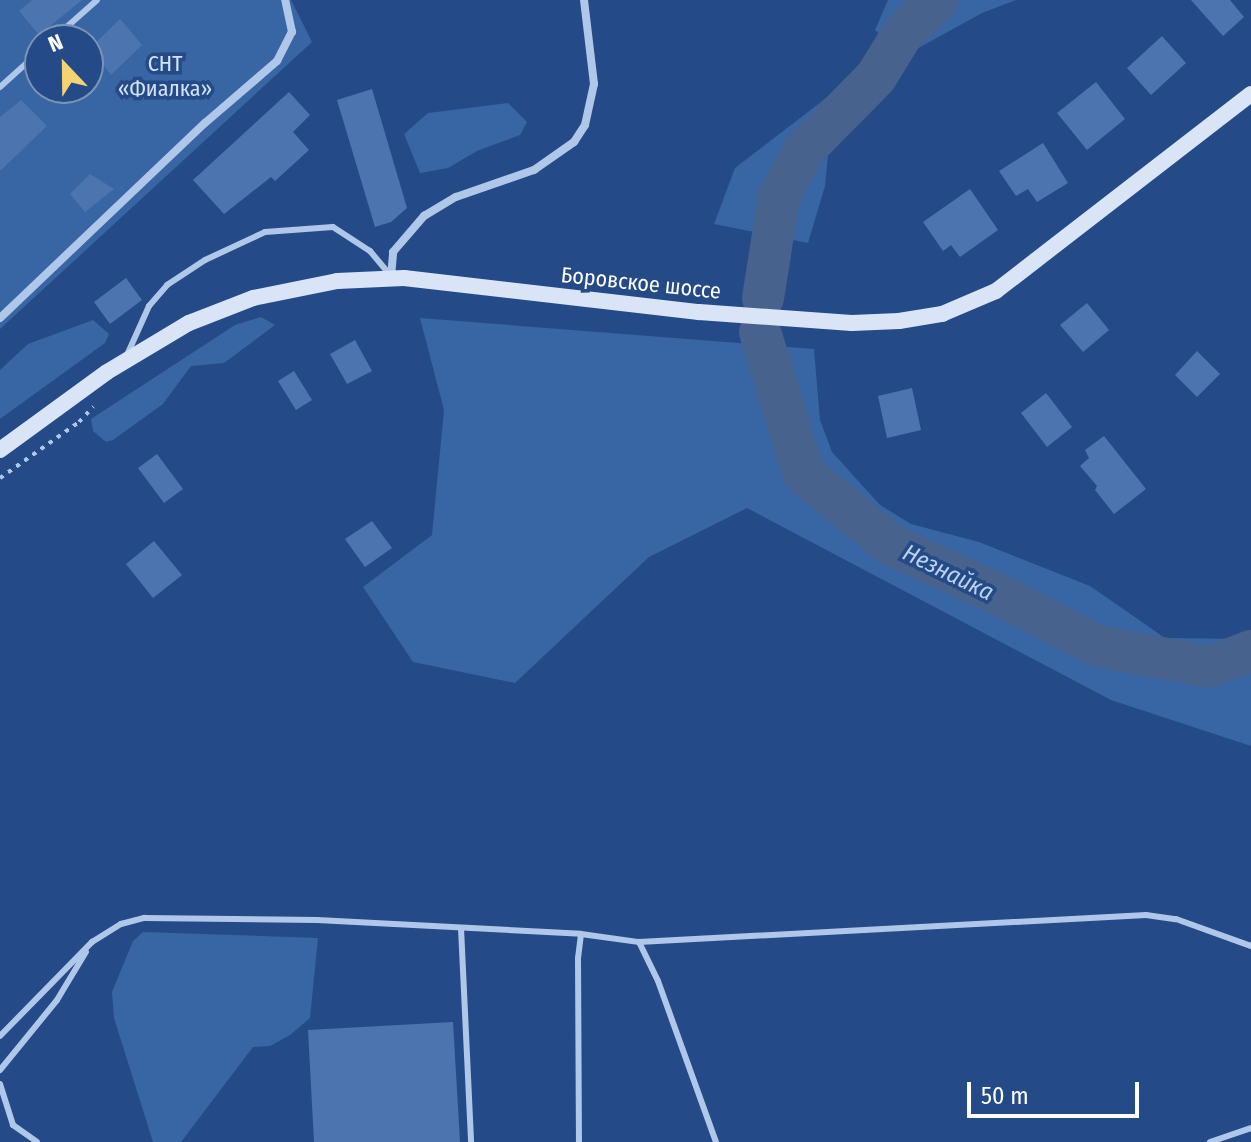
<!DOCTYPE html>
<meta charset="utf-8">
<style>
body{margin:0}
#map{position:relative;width:1251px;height:1142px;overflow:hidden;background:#244b87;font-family:"Fira Sans Condensed",sans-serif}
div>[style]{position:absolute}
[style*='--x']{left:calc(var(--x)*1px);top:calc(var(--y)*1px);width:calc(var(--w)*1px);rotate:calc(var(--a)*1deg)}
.green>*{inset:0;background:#3865a4}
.river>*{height:42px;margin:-21px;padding:0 21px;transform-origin:21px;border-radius:21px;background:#46628d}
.building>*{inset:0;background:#4c75af}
.path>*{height:4px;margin-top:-2px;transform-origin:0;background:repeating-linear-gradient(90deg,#afc7e9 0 4px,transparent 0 10px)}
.service>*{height:6px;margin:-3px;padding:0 3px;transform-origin:3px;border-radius:3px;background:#afc7e9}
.minor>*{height:8px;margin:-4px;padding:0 4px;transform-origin:4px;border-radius:4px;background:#afc7e9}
.secondary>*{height:16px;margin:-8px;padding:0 8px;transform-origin:8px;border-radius:8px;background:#d9e5f7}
span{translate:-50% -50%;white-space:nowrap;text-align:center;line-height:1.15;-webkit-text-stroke:7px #244b87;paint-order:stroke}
.park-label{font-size:22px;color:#d3e2f7}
.street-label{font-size:22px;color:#fff}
.water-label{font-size:24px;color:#bad1f0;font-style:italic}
.north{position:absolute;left:24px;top:24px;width:80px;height:80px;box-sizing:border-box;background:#244b87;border:2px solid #7c93b7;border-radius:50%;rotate:338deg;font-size:22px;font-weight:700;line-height:32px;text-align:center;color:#fff}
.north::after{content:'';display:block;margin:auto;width:28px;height:36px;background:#f4d372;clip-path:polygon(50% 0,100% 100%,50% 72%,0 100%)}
.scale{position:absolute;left:967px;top:1082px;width:172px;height:36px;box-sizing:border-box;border:4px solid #fff;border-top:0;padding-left:10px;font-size:24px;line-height:28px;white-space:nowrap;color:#fff;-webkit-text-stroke:6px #244b87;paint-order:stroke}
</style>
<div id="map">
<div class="green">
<i style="clip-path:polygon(evenodd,0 0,291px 0,312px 42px,0 329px,0 0,40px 40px,88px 40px,88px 88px,40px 88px,40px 40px)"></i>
<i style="clip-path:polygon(888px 0,1016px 0,982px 13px,904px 56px,875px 30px)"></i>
<i style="clip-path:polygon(834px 92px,825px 186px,808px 243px,714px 224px,735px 168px)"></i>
<i style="clip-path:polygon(508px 103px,527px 122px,520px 135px,477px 151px,448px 168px,420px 173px,404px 134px,428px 113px)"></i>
<i style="clip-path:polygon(261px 317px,275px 325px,224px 363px,191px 366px,163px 404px,113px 440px,106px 442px,93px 431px,91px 419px,235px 325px)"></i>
<i style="clip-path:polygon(420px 318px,814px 349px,820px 420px,832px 452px,880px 505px,911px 524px,979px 542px,1090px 586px,1165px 638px,1251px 639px,1251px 746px,1111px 700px,747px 508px,649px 557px,515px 683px,413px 662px,363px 587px,432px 535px,444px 410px)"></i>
<i style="clip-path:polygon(93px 320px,109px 334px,105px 343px,0 419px,0 370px,28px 344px)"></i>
<i style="clip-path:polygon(143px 932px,318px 938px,310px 1018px,290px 1035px,270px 1046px,253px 1047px,181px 1142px,153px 1142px,114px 1018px,112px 992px,133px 941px)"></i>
</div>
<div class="river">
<i style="--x:763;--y:298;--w:102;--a:-81"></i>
<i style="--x:779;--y:197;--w:52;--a:-62.4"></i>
<i style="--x:803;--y:151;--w:104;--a:-45.4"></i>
<i style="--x:876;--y:77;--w:52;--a:-58.5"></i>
<i style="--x:903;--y:33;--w:48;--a:-43.3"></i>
<i style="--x:760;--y:332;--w:149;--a:72.8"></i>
<i style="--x:804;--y:474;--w:112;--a:39.2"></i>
<i style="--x:891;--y:545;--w:115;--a:24.6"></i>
<i style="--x:996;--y:593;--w:114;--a:27.7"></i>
<i style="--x:1097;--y:646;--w:114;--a:10.6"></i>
<i style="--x:1209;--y:667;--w:45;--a:-20.9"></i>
</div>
<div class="building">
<i style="clip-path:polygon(32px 0,82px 0,39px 35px,19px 11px)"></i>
<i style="clip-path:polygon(1191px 0,1230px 0,1244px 17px,1223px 36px)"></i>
<i style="clip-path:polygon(120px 19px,142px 45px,111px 75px,90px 48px)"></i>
<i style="clip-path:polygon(1162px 36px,1186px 63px,1151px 95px,1127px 68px)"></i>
<i style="clip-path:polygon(1096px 82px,1125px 119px,1087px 150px,1057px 113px)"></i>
<i style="clip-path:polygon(372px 89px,407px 208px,391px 222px,375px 227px,337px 100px)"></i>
<i style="clip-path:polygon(289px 92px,310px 115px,293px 132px,309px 150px,275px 181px,271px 177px,224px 214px,193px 180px)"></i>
<i style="clip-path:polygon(21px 100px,47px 126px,0 171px,0 117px)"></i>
<i style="clip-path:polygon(1043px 143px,1068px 183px,1037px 202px,1028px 189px,1016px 196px,999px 171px)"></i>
<i style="clip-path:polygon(90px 174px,114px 189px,85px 212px,70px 194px)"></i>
<i style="clip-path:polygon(970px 189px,998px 230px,960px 257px,951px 245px,943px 251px,923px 222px)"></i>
<i style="clip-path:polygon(126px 278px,142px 300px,110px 324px,94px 302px)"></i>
<i style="clip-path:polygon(1087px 303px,1109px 330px,1083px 352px,1060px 325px)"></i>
<i style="clip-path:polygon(355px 340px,372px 371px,347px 384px,330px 354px)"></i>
<i style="clip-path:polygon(1197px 351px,1220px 374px,1197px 397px,1175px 375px)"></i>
<i style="clip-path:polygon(294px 371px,312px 400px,296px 410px,278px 381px)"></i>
<i style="clip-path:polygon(912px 388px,921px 430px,887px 438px,878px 396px)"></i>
<i style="clip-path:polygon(1046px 393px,1072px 427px,1047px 447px,1021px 413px)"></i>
<i style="clip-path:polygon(1104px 436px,1146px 489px,1114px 514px,1095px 490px,1097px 486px,1080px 466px,1089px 458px,1085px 450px)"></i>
<i style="clip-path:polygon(157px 454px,183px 489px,164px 503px,138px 468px)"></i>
<i style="clip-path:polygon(372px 521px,392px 548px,365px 567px,345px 539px)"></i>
<i style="clip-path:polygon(154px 541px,182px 575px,153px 598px,126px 564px)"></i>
<i style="clip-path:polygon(453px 1022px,460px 1142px,314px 1142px,308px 1030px)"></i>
</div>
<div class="path">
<i style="--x:0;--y:478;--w:97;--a:-35.3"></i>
<i style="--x:79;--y:422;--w:21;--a:-47"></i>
</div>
<div class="service">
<i style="--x:52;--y:40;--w:60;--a:-41.6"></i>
<i style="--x:0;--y:87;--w:54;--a:-42"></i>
<i style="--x:127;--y:355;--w:54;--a:-65.8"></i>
<i style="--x:149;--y:306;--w:28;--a:-49"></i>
<i style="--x:167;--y:285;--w:45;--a:-33.3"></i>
<i style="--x:205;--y:260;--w:66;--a:-25"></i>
<i style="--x:265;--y:232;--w:68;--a:-4.2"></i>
<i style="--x:333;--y:227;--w:44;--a:33"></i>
<i style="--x:370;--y:251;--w:31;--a:50"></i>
<i style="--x:461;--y:928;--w:214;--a:87.3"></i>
<i style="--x:581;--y:934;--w:59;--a:7.9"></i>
<i style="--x:639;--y:942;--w:43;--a:64"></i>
<i style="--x:658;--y:981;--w:171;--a:70.2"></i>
<i style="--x:639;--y:942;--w:508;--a:-3.05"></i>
<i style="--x:1146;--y:915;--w:30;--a:8"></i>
<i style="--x:1176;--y:919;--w:80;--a:19.8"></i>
<i style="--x:0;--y:1036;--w:132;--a:-45.6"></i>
<i style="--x:92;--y:942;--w:34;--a:-32"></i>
<i style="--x:121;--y:924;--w:24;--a:-15"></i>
<i style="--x:144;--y:918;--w:173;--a:0.7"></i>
<i style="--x:317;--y:920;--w:264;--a:3"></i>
<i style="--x:581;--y:934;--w:24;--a:97"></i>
<i style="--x:578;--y:958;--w:184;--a:89.7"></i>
<i style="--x:0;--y:1070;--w:90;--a:-50.8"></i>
<i style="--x:57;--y:1000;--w:56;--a:-58.9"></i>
<i style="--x:0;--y:1084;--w:43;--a:72.4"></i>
<i style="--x:13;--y:1125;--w:29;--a:35"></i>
<i style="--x:1210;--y:1142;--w:43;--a:-18.9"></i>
</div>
<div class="minor">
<i style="--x:391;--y:277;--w:25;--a:-85"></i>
<i style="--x:393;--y:252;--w:48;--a:-49.3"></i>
<i style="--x:424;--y:216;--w:37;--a:-31"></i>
<i style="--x:456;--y:197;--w:83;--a:-19.1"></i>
<i style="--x:534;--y:170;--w:49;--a:-35"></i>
<i style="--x:574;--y:142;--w:20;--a:-57"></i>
<i style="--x:585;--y:125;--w:42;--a:-77.6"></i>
<i style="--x:594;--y:84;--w:85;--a:-96.8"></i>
<i style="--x:0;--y:318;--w:283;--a:-43.6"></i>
<i style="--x:205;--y:123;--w:95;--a:-40.7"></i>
<i style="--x:277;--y:61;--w:33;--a:-63"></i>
<i style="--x:292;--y:32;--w:33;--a:-102"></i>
</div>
<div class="secondary">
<i style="--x:0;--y:450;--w:132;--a:-36.1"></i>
<i style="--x:107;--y:372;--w:96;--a:-30.9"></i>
<i style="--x:189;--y:323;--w:69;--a:-21.3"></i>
<i style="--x:253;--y:298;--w:86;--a:-11.4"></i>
<i style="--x:337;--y:281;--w:67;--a:-2.6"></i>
<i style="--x:404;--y:278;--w:297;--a:6.6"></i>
<i style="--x:699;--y:312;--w:153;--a:4.1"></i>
<i style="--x:852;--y:323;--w:47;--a:-2.4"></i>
<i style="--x:899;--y:321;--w:44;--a:-9.2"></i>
<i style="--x:942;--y:314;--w:59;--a:-23.1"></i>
<i style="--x:996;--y:291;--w:322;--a:-37.7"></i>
</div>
<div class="park-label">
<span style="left:165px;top:76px">СНТ<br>«Фиалка»</span>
</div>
<div class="street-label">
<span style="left:641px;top:283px;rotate:6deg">Боровское шоссе</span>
</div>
<div class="water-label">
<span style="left:948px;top:573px;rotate:26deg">Незнайка</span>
</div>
<div class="north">N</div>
<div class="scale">50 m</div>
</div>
